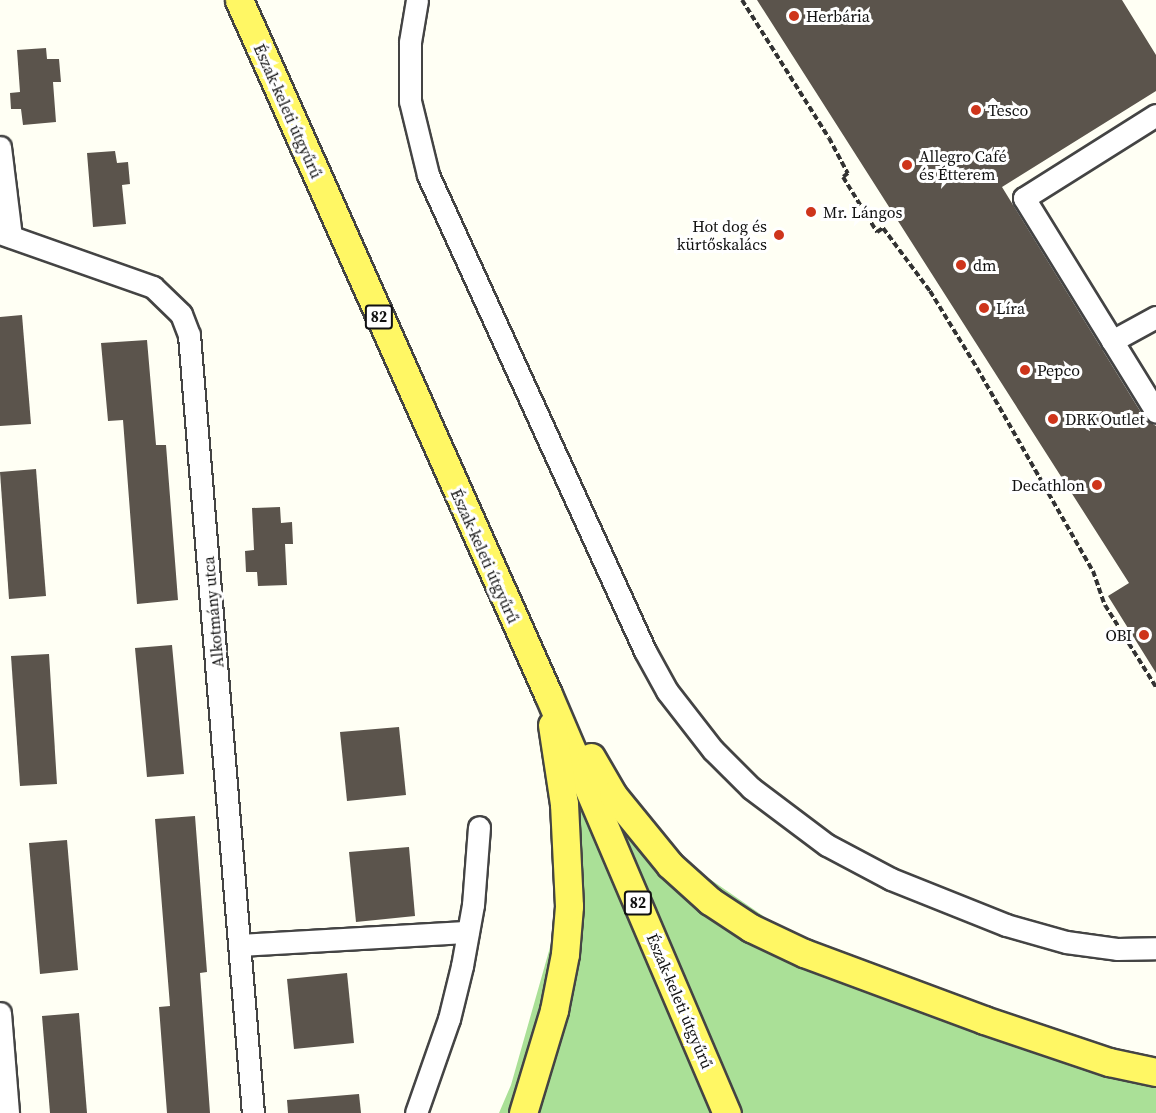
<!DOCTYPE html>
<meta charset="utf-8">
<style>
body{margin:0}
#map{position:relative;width:1156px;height:1113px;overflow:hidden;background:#fffff4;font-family:"Source Serif 4",serif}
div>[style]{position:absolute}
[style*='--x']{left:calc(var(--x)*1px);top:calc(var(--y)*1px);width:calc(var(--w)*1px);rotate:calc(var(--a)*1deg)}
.forest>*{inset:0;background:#aae097}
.building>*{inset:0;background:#5b544c}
.path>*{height:4px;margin-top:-2px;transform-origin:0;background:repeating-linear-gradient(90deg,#333 0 6px,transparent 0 9px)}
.roads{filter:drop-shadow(2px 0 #444) drop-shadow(-2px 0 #444) drop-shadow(0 2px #444) drop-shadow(0 -2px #444)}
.minor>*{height:21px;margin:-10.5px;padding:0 10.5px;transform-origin:10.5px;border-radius:10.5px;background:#fff}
.major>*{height:27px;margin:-13.5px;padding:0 13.5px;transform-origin:13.5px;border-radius:13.5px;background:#fff764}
.dots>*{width:16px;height:16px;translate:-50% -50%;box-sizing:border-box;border:3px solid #fff;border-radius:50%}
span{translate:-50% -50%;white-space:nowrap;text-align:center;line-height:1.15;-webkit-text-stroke:6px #fff;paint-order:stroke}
.shield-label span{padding:2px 4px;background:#fff;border:2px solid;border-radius:4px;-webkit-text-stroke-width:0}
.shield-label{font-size:15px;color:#111;font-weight:700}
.poi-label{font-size:16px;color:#111}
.left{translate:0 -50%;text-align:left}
.right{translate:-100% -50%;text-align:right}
.street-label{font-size:16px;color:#111}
</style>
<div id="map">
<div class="forest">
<i style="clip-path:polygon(575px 768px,649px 837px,818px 954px,1156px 1067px,1156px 1113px,499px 1113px,511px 1085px,560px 912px)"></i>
</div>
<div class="building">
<i style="clip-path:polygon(757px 0,1122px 0,1156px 55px,1156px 91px,1002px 187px,1145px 419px,1156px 426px,1156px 673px,1108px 596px,1129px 583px)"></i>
<i style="clip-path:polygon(46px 48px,47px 59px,59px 59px,61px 82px,53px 82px,56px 122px,23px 125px,21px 109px,11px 109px,10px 93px,20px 92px,17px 50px)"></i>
<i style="clip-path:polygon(115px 151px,117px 163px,128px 162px,130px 184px,122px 185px,126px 224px,93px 227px,87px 153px)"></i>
<i style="clip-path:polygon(22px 315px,31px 424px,0 426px,0 317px)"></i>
<i style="clip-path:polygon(147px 340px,156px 445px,166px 445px,178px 600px,137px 604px,123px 420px,108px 421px,101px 343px)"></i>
<i style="clip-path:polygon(36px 469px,46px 596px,9px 599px,0 472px)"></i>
<i style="clip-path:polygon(280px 507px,281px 523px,292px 522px,293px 544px,285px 544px,287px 585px,258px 586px,257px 572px,246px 572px,245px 551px,254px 550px,252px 508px)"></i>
<i style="clip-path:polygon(172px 645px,184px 774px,147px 777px,135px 648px)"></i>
<i style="clip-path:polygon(49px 654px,57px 784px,20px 786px,11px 656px)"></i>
<i style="clip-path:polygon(399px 727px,406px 795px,347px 801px,340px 732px)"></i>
<i style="clip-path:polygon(195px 816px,207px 972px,200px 973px,210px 1113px,167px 1113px,159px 1007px,170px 1006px,155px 819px)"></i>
<i style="clip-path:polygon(67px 840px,78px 970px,40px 974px,29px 843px)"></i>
<i style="clip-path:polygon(409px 847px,415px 916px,356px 922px,349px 852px)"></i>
<i style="clip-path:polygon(347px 973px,354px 1043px,294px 1049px,287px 979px)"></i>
<i style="clip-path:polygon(79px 1013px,87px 1113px,50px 1113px,42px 1016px)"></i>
<i style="clip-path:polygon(359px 1094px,361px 1113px,288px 1113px,287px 1100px)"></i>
</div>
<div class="path">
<i style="--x:742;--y:0;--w:163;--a:57.8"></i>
<i style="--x:829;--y:138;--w:40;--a:62"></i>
<i style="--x:848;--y:173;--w:6;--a:141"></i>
<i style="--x:843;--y:177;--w:65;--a:58.3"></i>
<i style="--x:877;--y:232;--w:7;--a:-34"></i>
<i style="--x:883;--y:228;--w:79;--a:53.3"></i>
<i style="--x:930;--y:291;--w:90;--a:58.6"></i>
<i style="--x:977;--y:368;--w:234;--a:60.3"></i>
<i style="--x:1093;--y:571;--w:36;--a:71"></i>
<i style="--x:1105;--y:605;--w:97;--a:58.1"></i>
</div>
<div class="roads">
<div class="minor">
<i style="--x:417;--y:0;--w:43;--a:99.5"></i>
<i style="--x:410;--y:42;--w:59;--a:90"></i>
<i style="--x:410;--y:101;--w:76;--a:76.3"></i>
<i style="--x:428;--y:175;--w:523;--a:65.49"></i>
<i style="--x:645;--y:651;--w:46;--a:61.2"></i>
<i style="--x:667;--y:691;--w:75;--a:52.1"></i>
<i style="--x:713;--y:750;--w:54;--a:45"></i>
<i style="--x:751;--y:788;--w:95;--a:36.9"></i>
<i style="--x:827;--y:845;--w:72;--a:28"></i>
<i style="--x:891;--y:879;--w:124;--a:21.8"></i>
<i style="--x:1006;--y:925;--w:62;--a:15.8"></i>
<i style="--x:1066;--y:942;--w:51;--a:7.8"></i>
<i style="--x:1117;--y:949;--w:39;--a:-1"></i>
<i style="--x:1156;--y:115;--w:156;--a:147.8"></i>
<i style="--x:1024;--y:198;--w:251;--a:58.3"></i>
<i style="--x:0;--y:147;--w:90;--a:83"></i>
<i style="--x:0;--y:233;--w:162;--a:19.4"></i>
<i style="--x:153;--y:287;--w:39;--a:44"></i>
<i style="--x:181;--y:314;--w:22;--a:69"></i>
<i style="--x:189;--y:335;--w:781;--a:85.3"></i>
<i style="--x:1112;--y:341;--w:50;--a:-28.6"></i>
<i style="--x:241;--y:945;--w:227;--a:-3.3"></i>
<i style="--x:0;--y:1013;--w:100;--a:85.4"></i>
<i style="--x:416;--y:1113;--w:100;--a:-70.7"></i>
<i style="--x:449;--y:1019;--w:55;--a:-76.2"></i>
<i style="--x:462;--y:966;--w:62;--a:-79.8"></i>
<i style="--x:473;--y:905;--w:78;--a:-85.6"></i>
</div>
<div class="major">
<i style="--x:239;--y:0;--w:760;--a:66"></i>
<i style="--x:548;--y:694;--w:456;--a:66.9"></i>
<i style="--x:591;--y:757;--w:44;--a:59.9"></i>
<i style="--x:613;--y:795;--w:90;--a:50.8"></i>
<i style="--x:670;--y:865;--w:54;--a:42"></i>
<i style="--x:710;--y:901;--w:49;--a:33.4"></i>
<i style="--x:751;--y:928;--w:59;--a:25.3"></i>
<i style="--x:804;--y:953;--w:192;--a:20.4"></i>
<i style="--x:984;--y:1020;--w:132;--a:18.6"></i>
<i style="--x:1109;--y:1062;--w:48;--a:12"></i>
<i style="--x:523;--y:1113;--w:108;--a:-73.2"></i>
<i style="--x:554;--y:1010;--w:57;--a:-78.9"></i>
<i style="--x:565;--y:954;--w:48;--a:-85.2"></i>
<i style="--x:569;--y:906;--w:102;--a:-92.8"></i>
<i style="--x:564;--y:804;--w:80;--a:-98.6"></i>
</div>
</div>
<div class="dots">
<i style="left:794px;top:16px;background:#ce351b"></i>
<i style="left:976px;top:110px;background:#ce351b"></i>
<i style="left:907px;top:165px;background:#ce351b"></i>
<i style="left:811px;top:212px;background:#ce351b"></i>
<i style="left:779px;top:235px;background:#ce351b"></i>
<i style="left:961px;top:265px;background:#ce351b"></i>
<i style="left:984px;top:308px;background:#ce351b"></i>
<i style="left:1025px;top:370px;background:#ce351b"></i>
<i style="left:1053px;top:419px;background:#ce351b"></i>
<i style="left:1097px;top:485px;background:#ce351b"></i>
<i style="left:1144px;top:635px;background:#ce351b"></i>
</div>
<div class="shield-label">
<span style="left:379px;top:317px">82</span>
<span style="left:638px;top:903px">82</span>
</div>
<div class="poi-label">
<span class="left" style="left:806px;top:16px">Herbária</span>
<span class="left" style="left:988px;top:110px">Tesco</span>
<span class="left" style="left:919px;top:165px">Allegro Café<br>és Étterem</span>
<span class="left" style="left:823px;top:212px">Mr. Lángos</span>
<span class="right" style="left:767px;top:235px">Hot dog és<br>kürtőskalács</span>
<span class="left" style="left:973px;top:265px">dm</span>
<span class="left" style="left:996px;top:308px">Líra</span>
<span class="left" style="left:1037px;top:370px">Pepco</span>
<span class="left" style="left:1065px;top:419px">DRK Outlet</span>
<span class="right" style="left:1085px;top:485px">Decathlon</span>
<span class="right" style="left:1132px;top:635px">OBI</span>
</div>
<div class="street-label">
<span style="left:288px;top:111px;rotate:66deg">Észak-keleti útgyűrű</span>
<span style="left:485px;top:556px;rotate:66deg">Észak-keleti útgyűrű</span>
<span style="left:213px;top:612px;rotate:-95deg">Alkotmány utca</span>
<span style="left:680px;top:1001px;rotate:67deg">Észak-keleti útgyűrű</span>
</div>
</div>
